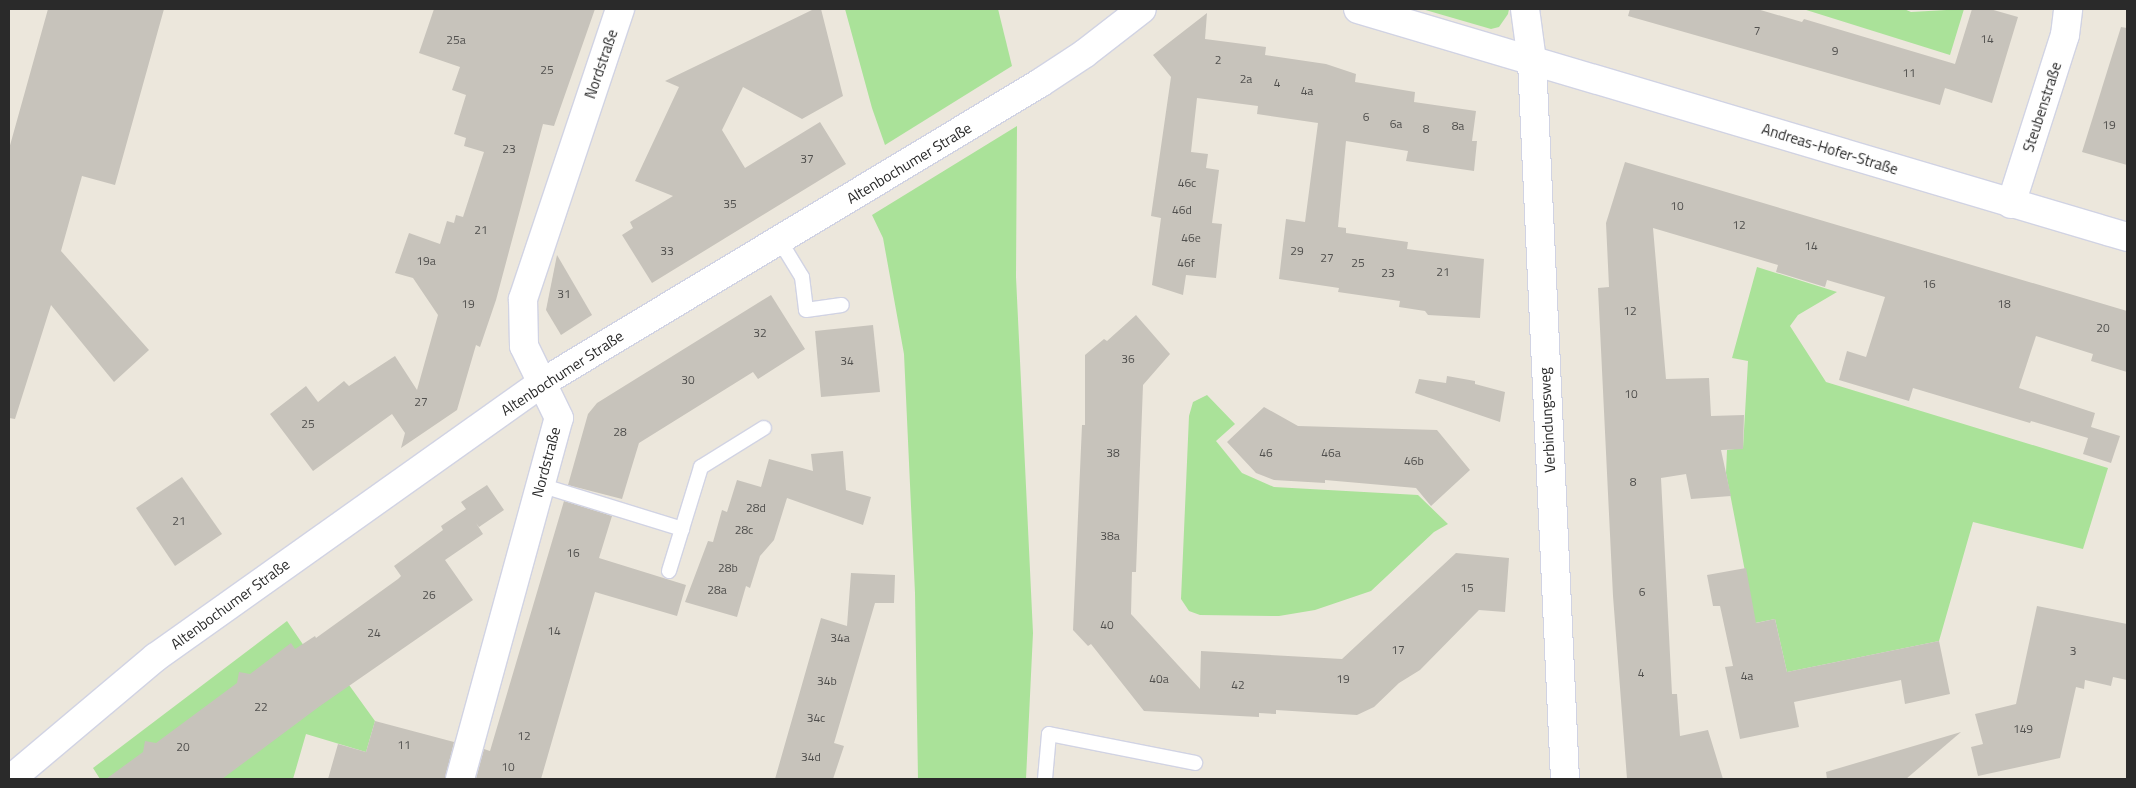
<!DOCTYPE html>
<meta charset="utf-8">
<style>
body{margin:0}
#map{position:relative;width:2136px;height:788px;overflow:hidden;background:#ece7dc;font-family:"Titillium Web",sans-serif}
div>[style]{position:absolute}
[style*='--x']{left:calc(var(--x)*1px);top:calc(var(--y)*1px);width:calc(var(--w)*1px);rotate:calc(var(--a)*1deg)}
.green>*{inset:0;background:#aae299}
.building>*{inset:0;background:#c7c3bb}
.roads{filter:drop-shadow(1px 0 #d1d3e3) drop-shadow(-1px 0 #d1d3e3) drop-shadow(0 1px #d1d3e3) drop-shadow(0 -1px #d1d3e3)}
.service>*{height:14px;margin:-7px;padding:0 7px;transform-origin:7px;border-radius:7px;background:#fff}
.minor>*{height:28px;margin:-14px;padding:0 14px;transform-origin:14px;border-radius:14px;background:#fff}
span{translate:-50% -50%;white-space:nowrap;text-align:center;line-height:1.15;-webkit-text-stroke:4px #fff;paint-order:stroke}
.number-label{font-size:12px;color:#51504e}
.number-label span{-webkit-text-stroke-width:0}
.street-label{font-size:15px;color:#2a2a2a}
.frame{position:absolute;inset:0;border:10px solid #2a2a2a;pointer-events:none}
</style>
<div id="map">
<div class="green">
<i style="clip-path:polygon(845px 9px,998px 9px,1012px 66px,885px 145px,872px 108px)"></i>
<i style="clip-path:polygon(1422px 9px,1509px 9px,1508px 14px,1499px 27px,1491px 29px)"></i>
<i style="clip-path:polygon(1803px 9px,1904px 9px,1911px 12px,1964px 9px,1950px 55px)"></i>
<i style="clip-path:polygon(1017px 126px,1016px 277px,1033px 633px,1026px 779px,918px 779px,915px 593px,904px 354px,883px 238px,872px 215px)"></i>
<i style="clip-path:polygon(1757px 267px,1837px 292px,1798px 315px,1790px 326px,1826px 382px,2108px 468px,2083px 549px,1973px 522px,1939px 641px,1787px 672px,1775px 619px,1755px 623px,1726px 473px,1727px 450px,1743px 448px,1748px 361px,1732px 358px)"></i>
<i style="clip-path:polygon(1207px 395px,1235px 424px,1216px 441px,1242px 473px,1274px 487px,1418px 495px,1448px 524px,1434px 532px,1371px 591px,1315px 610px,1279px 616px,1200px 615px,1189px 611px,1181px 599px,1189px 416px,1193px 402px)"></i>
<i style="clip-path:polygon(287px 621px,319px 668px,331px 660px,375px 721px,366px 752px,306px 734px,293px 779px,100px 779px,93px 768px)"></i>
</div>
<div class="building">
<i style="clip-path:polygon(48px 9px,164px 9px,115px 185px,82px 176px,61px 251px,149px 350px,114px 382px,51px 305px,15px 419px,9px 418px,9px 149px)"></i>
<i style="clip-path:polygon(434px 9px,595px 9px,554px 126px,543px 124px,496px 300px,480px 347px,476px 345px,457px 410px,401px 448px,405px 433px,392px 414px,313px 471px,270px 414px,306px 386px,318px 402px,344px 381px,349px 386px,395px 356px,417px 390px,438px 315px,413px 278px,395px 273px,409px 233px,440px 244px,447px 221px,454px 223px,456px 215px,463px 217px,484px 152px,464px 146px,466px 138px,454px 134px,466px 95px,452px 90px,460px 67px,419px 53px)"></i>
<i style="clip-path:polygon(814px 9px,821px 9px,843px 96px,802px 119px,743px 87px,722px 130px,745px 168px,820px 122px,846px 164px,652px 283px,622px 235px,633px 228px,630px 222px,673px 196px,635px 181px,679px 87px,665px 81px)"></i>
<i style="clip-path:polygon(1630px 9px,1757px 9px,1802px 22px,1804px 19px,1955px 64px,1972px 9px,1990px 9px,2018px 17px,1992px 103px,1945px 88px,1940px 105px,1628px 16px)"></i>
<i style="clip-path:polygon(1207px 13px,1205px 39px,1266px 47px,1265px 55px,1326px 64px,1356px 74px,1355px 82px,1415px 92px,1414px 102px,1476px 111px,1472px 141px,1477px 141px,1474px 171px,1406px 161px,1408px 151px,1346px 141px,1338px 227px,1346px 228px,1346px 233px,1408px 242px,1407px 249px,1484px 259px,1480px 318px,1428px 315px,1425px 311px,1399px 307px,1400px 301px,1338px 292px,1339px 288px,1279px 279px,1286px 219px,1305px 222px,1318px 123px,1257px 114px,1258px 106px,1197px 98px,1191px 152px,1208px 154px,1206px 168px,1219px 170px,1212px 223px,1222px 224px,1216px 278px,1186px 275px,1183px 295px,1152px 285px,1161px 218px,1151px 216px,1171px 77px,1153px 55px)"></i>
<i style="clip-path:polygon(2121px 27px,2127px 28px,2127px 165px,2082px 152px)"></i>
<i style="clip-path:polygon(1625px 162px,2127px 311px,2127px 372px,2091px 361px,2093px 354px,2036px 336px,2019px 388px,2095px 413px,2091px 427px,2120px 436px,2111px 463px,2083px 454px,2088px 438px,2031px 421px,2030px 423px,1913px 388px,1909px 401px,1839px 380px,1847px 351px,1866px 357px,1885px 297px,1827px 280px,1825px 287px,1776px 272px,1778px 265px,1653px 228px,1666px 379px,1709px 378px,1711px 416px,1744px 415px,1743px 449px,1721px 450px,1731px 496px,1691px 499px,1686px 474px,1661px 478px,1672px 694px,1677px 694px,1680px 736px,1708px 730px,1723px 779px,1627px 779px,1613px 596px,1598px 288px,1609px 287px,1606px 223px)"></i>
<i style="clip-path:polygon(557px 255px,592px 315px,561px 335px,546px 310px)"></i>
<i style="clip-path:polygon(771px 295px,805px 349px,758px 379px,753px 372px,639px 443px,622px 499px,568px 485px,588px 414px,597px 403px)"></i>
<i style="clip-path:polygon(1136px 315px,1170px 354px,1143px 385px,1136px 572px,1132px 572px,1131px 614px,1200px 689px,1201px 651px,1342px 659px,1456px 553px,1509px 558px,1505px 612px,1479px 610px,1420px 670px,1399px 683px,1374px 707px,1357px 715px,1276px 710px,1276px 714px,1259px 713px,1259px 717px,1144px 711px,1091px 644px,1088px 646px,1073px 630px,1082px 425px,1085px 425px,1085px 355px,1104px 339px,1107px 341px)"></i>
<i style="clip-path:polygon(873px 325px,880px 392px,821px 397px,815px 331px)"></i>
<i style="clip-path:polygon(1447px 376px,1475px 381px,1475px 384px,1505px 392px,1500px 422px,1415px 393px,1419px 379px,1446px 383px)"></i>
<i style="clip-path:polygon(1264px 407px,1298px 426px,1437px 430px,1470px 470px,1431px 506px,1416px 488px,1325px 480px,1325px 483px,1274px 480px,1256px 473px,1227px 442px)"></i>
<i style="clip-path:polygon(843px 451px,846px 490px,871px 497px,863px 525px,787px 498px,774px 540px,760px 556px,750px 588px,746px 586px,737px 617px,685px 602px,708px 541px,713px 542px,722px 510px,727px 512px,737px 480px,761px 487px,769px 459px,813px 471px,811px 454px)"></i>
<i style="clip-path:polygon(182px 477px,222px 534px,175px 566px,136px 508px)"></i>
<i style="clip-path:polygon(487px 485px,504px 510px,479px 527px,476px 523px,483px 534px,445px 560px,473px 600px,320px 706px,222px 779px,106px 779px,143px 752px,145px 741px,156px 743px,237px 683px,239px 672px,250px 674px,291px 643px,295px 649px,315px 636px,316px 638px,398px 579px,401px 576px,394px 566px,443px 530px,441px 526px,466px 509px,461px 502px)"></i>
<i style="clip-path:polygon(564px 501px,612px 516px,599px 558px,686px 585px,677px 616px,595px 592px,541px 779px,476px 779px,484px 749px,490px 751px)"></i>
<i style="clip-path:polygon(1746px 568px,1756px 623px,1775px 619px,1787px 672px,1939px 641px,1950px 694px,1905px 704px,1901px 680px,1794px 702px,1799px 727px,1740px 739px,1725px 667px,1733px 666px,1720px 606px,1713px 606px,1707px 575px)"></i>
<i style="clip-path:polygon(851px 573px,895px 575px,894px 603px,875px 603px,834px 743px,844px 746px,833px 779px,775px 779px,821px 618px,847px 626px)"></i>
<i style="clip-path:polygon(2037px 606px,2127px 624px,2127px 680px,2113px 677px,2111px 686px,2085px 680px,2084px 689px,2076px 687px,2060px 758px,1978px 776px,1971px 747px,1983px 744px,1975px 714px,2016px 704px)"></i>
<i style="clip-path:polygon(375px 721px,454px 742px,445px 779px,328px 779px,338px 744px,366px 752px)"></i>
<i style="clip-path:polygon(1961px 732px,1906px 779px,1827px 779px,1826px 772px)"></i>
</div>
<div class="roads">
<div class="service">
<i style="--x:780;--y:241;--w:42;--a:58.6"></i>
<i style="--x:802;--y:277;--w:33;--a:83"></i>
<i style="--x:806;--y:310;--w:36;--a:-8"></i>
<i style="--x:540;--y:485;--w:149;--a:17.2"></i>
<i style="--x:669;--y:571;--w:109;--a:-72.9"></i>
<i style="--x:701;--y:467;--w:74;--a:-31.8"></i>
<i style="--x:1045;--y:779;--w:45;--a:-84.9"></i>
<i style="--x:1049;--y:734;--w:149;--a:11.2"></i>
</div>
<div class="minor">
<i style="--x:1358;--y:9;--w:802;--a:16.51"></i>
<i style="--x:1525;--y:9;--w:52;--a:82.3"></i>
<i style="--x:1532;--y:61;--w:719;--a:87.37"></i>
<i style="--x:2011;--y:204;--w:177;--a:-72.3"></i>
<i style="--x:2065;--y:35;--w:26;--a:-83"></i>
<i style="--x:11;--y:779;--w:189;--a:-40.1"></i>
<i style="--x:156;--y:657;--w:471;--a:-35.4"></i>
<i style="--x:540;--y:384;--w:584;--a:-31.05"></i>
<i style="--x:1040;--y:83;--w:53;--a:-33.4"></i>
<i style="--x:1084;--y:54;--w:73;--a:-37.8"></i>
<i style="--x:460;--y:779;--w:374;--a:-74.7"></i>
<i style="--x:559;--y:418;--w:80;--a:-115.9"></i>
<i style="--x:524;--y:346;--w:47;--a:-91.2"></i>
<i style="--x:523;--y:299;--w:306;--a:-71.5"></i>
</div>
</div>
<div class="number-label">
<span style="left:1757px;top:31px">7</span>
<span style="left:1987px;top:39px">14</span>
<span style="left:456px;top:40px">25a</span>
<span style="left:1835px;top:51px">9</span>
<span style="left:1218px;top:60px">2</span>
<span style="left:547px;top:70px">25</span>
<span style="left:1909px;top:73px">11</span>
<span style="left:1246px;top:79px">2a</span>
<span style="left:1277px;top:83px">4</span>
<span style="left:1307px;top:91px">4a</span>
<span style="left:1366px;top:117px">6</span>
<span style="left:1396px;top:124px">6a</span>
<span style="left:2109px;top:125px">19</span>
<span style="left:1458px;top:126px">8a</span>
<span style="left:1426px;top:129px">8</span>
<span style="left:509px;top:149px">23</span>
<span style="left:807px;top:159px">37</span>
<span style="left:1187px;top:183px">46c</span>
<span style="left:730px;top:204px">35</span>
<span style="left:1677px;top:206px">10</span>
<span style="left:1182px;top:210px">46d</span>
<span style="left:1739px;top:225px">12</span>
<span style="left:481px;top:230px">21</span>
<span style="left:1191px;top:238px">46e</span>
<span style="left:1811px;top:246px">14</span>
<span style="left:667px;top:251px">33</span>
<span style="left:1297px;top:251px">29</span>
<span style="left:1327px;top:258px">27</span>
<span style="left:426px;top:261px">19a</span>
<span style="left:1186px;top:263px">46f</span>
<span style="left:1358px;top:263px">25</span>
<span style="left:1443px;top:272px">21</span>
<span style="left:1388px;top:273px">23</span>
<span style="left:1929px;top:284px">16</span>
<span style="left:564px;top:294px">31</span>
<span style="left:468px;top:304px">19</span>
<span style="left:2004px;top:304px">18</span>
<span style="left:1630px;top:311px">12</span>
<span style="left:2103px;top:328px">20</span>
<span style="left:760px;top:333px">32</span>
<span style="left:1128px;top:359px">36</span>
<span style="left:847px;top:361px">34</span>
<span style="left:688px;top:380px">30</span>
<span style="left:1631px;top:394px">10</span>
<span style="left:421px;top:402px">27</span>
<span style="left:308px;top:424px">25</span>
<span style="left:620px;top:432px">28</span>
<span style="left:1113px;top:453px">38</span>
<span style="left:1266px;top:453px">46</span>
<span style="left:1331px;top:453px">46a</span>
<span style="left:1414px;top:461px">46b</span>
<span style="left:1633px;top:482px">8</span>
<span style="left:756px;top:508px">28d</span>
<span style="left:179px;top:521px">21</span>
<span style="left:744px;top:530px">28c</span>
<span style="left:1110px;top:536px">38a</span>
<span style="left:573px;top:553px">16</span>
<span style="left:728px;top:568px">28b</span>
<span style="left:1467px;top:588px">15</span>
<span style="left:717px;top:590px">28a</span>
<span style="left:1642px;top:592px">6</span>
<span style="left:429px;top:595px">26</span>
<span style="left:1107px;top:625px">40</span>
<span style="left:554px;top:631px">14</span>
<span style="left:374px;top:633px">24</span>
<span style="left:840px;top:638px">34a</span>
<span style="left:1398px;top:650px">17</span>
<span style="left:2073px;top:651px">3</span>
<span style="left:1641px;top:673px">4</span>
<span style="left:1747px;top:676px">4a</span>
<span style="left:1159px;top:679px">40a</span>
<span style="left:1343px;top:679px">19</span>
<span style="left:827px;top:681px">34b</span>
<span style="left:1238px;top:685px">42</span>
<span style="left:261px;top:707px">22</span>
<span style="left:816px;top:718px">34c</span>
<span style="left:2023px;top:729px">149</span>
<span style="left:524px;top:736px">12</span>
<span style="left:404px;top:745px">11</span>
<span style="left:183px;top:747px">20</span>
<span style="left:811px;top:757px">34d</span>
<span style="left:508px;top:767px">10</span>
</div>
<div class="street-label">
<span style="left:601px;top:64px;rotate:-71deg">Nordstraße</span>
<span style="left:2042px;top:107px;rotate:-72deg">Steubenstraße</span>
<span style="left:1830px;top:149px;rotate:17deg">Andreas-Hofer-Straße</span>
<span style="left:909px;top:163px;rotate:-31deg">Altenbochumer Straße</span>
<span style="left:562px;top:373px;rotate:-33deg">Altenbochumer Straße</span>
<span style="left:1547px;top:420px;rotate:-93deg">Verbindungsweg</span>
<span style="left:546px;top:462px;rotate:-75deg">Nordstraße</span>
<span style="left:230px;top:604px;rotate:-36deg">Altenbochumer Straße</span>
</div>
<div class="frame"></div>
</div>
